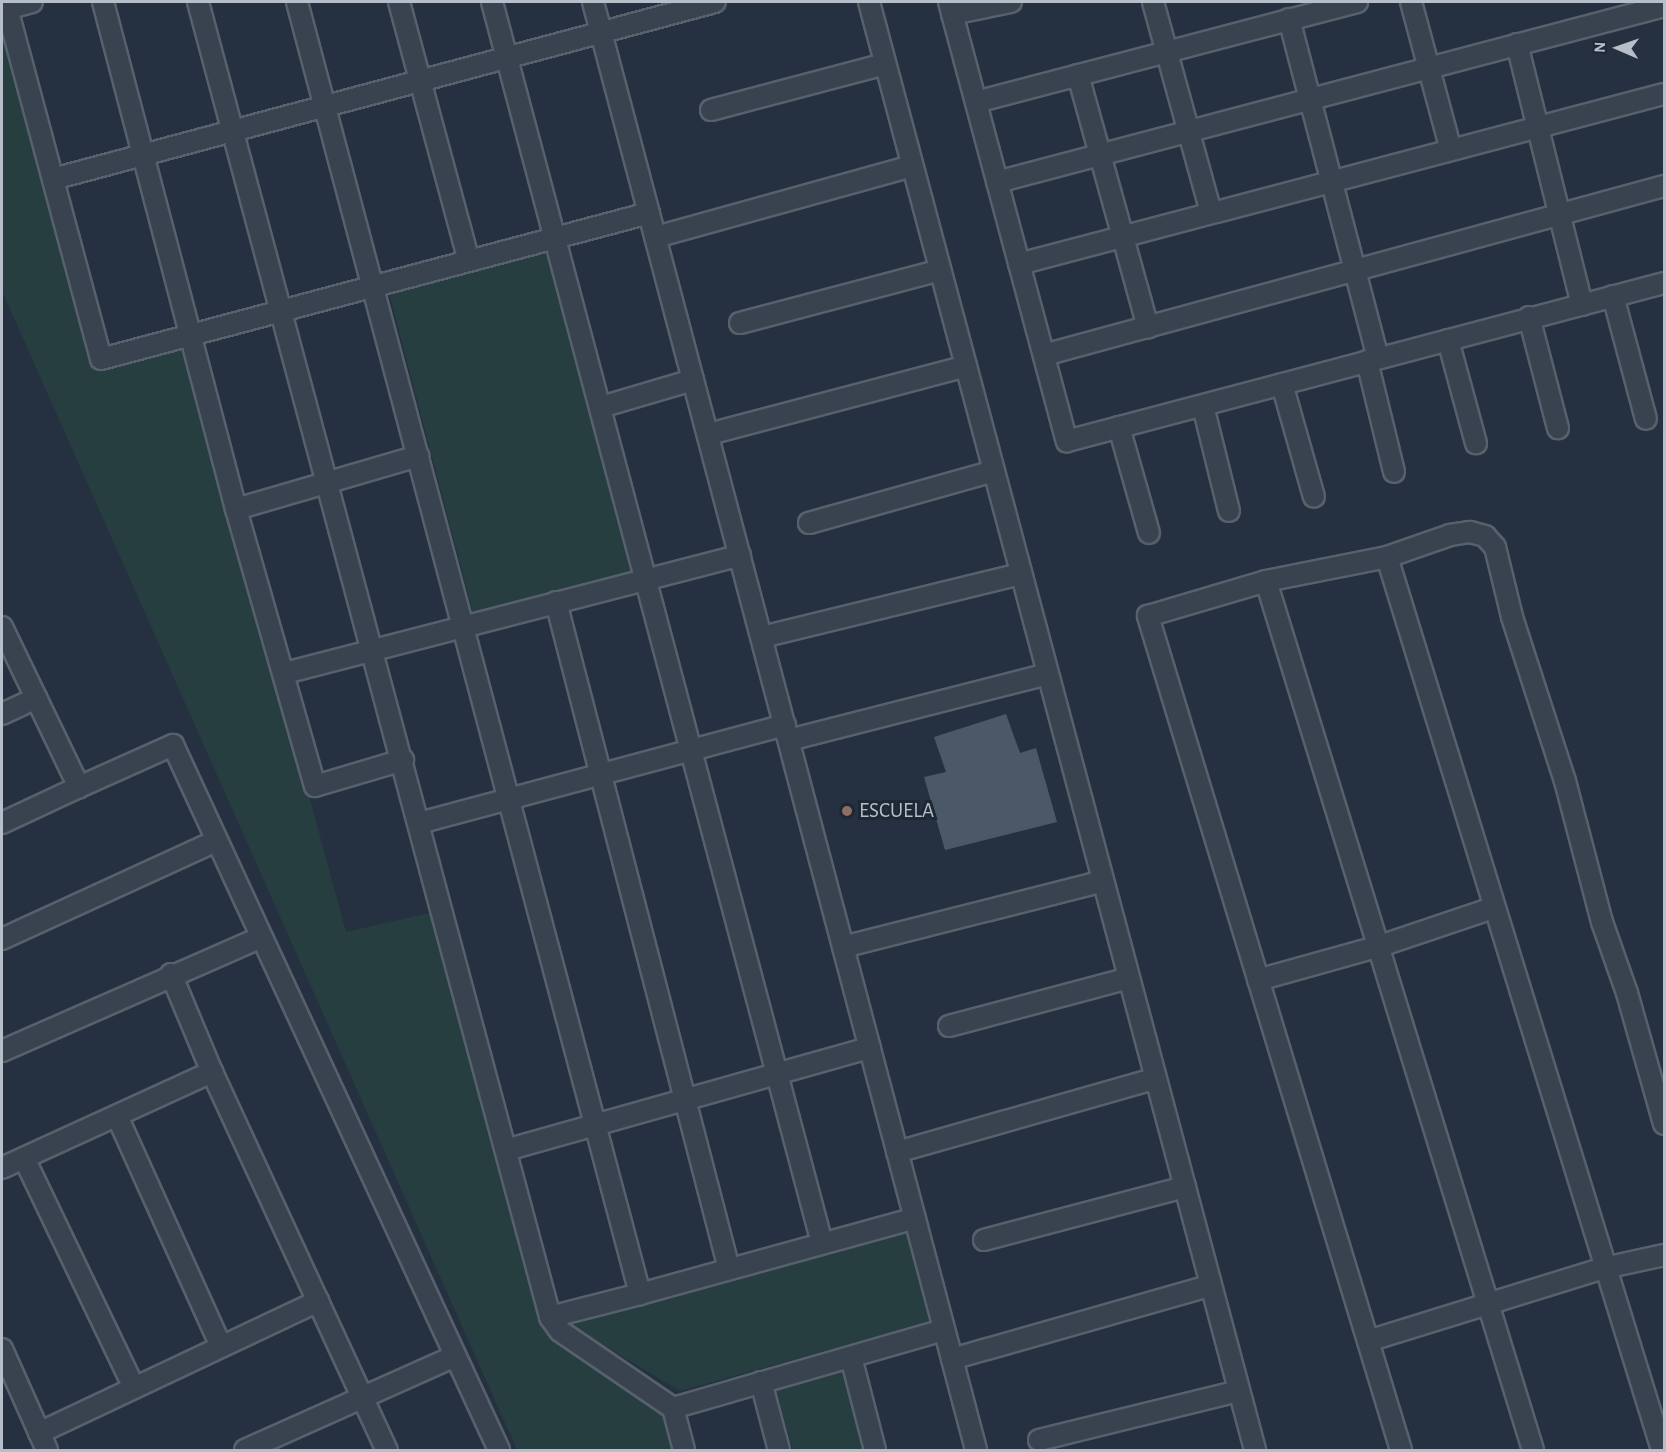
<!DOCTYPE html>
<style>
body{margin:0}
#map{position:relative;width:1666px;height:1452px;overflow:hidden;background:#253140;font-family:"Alegreya Sans",sans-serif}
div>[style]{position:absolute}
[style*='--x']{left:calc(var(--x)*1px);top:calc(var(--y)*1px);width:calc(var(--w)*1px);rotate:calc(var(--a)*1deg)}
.green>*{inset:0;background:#273e41}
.building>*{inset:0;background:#4b5868}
.roads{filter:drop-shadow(2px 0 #57616d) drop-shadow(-2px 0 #57616d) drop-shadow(0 2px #57616d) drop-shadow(0 -2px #57616d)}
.street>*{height:20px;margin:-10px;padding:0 10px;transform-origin:10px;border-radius:10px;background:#39434f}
.dots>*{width:16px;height:16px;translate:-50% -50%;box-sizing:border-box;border:3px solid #1e2835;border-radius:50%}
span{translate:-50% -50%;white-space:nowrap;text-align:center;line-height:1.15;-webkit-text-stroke:6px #1e2835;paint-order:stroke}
.poi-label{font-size:21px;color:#b6beca}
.left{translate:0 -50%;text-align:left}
.frame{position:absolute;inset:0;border:3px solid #b6beca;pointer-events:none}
.north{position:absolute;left:1588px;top:18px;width:60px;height:60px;-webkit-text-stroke:4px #1e2835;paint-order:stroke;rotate:272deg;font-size:16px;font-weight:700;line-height:24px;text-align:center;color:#b6beca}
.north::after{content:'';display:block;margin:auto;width:21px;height:27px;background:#b6beca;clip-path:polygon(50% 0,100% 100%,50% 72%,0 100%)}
</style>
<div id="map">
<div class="green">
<i style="clip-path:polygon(2px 16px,96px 366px,186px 341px,346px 932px,434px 912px,549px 1335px,665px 1404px,677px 1450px,517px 1450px,2px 291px)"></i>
<i style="clip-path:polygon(549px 247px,636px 572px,473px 613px,388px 289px)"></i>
<i style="clip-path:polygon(906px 1228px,929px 1322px,680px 1391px,573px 1327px,570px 1320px)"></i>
<i style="clip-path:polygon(847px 1366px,869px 1450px,793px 1450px,774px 1385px)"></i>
</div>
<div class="building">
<i style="clip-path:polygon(1006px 714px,1020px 753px,1036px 748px,1057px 822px,945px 850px,924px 777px,946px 772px,934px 737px)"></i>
</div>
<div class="roads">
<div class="street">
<i style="--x:103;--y:2;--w:524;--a:75.3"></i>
<i style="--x:236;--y:509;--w:288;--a:74.1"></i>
<i style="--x:315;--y:786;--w:92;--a:-16.5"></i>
<i style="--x:198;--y:2;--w:1361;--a:75.01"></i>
<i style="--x:550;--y:1317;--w:17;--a:54"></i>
<i style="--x:560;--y:1331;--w:137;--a:34.3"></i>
<i style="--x:673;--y:1408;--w:43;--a:75.3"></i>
<i style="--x:297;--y:2;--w:1337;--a:75.13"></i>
<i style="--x:640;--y:1294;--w:285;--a:-15.4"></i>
<i style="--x:399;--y:2;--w:268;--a:74.9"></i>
<i style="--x:492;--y:2;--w:1284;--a:75.11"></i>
<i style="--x:593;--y:2;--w:1498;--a:75.18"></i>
<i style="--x:869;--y:2;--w:1499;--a:75.07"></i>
<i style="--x:949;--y:2;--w:455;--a:75"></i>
<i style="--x:1067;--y:441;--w:618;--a:-14.82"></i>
<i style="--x:1153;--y:2;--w:219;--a:74.6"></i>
<i style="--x:1411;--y:2;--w:153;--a:74.9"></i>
<i style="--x:7;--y:8;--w:363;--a:75"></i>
<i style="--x:101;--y:359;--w:567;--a:-14.92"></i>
<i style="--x:2;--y:10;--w:31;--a:-15"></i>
<i style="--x:952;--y:14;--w:60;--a:-11.5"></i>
<i style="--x:1289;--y:19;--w:350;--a:75.3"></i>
<i style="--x:1517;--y:44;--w:269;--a:76"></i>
<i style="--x:1078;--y:75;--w:262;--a:74.5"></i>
<i style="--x:976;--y:102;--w:394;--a:-14.7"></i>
<i style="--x:711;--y:110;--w:180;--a:-14.8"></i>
<i style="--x:53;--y:179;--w:685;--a:-14.97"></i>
<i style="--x:997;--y:182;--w:690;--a:-14.78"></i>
<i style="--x:656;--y:237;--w:266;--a:-15.5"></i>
<i style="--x:1019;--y:264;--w:667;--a:-14.77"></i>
<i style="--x:1613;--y:296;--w:127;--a:75"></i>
<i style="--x:1529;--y:317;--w:115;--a:75.4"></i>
<i style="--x:740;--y:323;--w:207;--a:-14.8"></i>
<i style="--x:1448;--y:340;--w:107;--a:74.8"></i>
<i style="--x:1044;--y:355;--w:643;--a:-15.25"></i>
<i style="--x:1367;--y:361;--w:114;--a:76.3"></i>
<i style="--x:1282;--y:384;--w:117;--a:74.2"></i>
<i style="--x:1203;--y:406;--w:108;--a:76.1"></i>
<i style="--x:601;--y:407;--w:96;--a:-16.4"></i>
<i style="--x:1119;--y:427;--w:110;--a:74.2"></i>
<i style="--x:709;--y:434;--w:266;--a:-14.8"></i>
<i style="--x:236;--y:509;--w:190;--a:-16.2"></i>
<i style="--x:809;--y:523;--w:192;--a:-15.7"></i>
<i style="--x:1387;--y:557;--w:67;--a:-19.2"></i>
<i style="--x:1450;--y:535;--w:20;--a:-9"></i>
<i style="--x:1470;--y:532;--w:16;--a:15"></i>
<i style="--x:1485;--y:536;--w:15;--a:48"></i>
<i style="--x:1495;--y:547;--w:72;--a:76.3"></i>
<i style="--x:1512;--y:617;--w:172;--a:72.1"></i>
<i style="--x:1565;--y:781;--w:146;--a:75.3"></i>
<i style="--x:1602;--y:922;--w:75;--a:70.6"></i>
<i style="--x:1627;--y:993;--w:136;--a:74.2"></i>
<i style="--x:1266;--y:581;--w:123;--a:-11.2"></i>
<i style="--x:1387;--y:557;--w:934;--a:72.88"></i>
<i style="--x:556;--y:602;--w:689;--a:75.46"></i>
<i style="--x:2;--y:627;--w:178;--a:64.3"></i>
<i style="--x:79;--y:787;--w:85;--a:154.9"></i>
<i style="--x:762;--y:637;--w:267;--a:-13.7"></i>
<i style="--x:285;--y:673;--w:470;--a:-14.5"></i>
<i style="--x:2;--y:714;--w:38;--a:-25"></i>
<i style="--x:789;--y:740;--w:267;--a:-14.3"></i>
<i style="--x:79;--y:787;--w:103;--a:-24.1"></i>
<i style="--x:173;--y:745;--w:777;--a:65.18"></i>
<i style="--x:419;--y:823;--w:379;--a:-15"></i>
<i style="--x:2;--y:939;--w:235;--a:-24.6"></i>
<i style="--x:843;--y:947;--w:268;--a:-14.2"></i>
<i style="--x:171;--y:974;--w:106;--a:67.3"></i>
<i style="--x:212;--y:1072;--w:417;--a:65.2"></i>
<i style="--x:1258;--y:980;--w:127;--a:-15.6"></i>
<i style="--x:1380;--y:946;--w:119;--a:-18.6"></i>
<i style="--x:949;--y:1026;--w:186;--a:-14.9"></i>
<i style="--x:2;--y:1051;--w:282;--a:-23.7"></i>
<i style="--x:117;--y:1116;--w:252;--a:65.7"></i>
<i style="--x:506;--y:1150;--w:378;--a:-15.7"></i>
<i style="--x:897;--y:1152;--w:269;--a:-15.9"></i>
<i style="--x:24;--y:1158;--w:253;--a:64.4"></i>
<i style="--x:2;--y:1168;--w:231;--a:-24.6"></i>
<i style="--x:984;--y:1240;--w:208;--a:-14.8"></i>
<i style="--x:550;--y:1317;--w:93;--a:-14.3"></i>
<i style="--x:1368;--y:1341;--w:247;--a:-17.2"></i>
<i style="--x:1604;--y:1268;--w:61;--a:-12.2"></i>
<i style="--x:2;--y:1349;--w:111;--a:66"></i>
<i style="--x:851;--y:1357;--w:96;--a:75.5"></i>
<i style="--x:952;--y:1359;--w:269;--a:-15.9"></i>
<i style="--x:761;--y:1382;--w:70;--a:75.2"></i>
<i style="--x:673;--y:1408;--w:282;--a:-16.1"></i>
<i style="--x:39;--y:1433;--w:309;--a:-25.3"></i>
<i style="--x:1039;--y:1440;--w:206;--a:-13.8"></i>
<i style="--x:245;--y:1450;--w:230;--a:-24.1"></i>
<i style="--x:1401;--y:1450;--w:872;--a:-106.88"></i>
<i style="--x:1148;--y:616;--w:123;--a:-16.5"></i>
<i style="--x:1266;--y:581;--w:909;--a:72.92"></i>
</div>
</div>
<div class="dots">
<i style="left:847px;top:811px;background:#8d6e63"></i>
</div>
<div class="poi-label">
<span class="left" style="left:859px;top:811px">ESCUELA</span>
</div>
<div class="frame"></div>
<div class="north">N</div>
</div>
